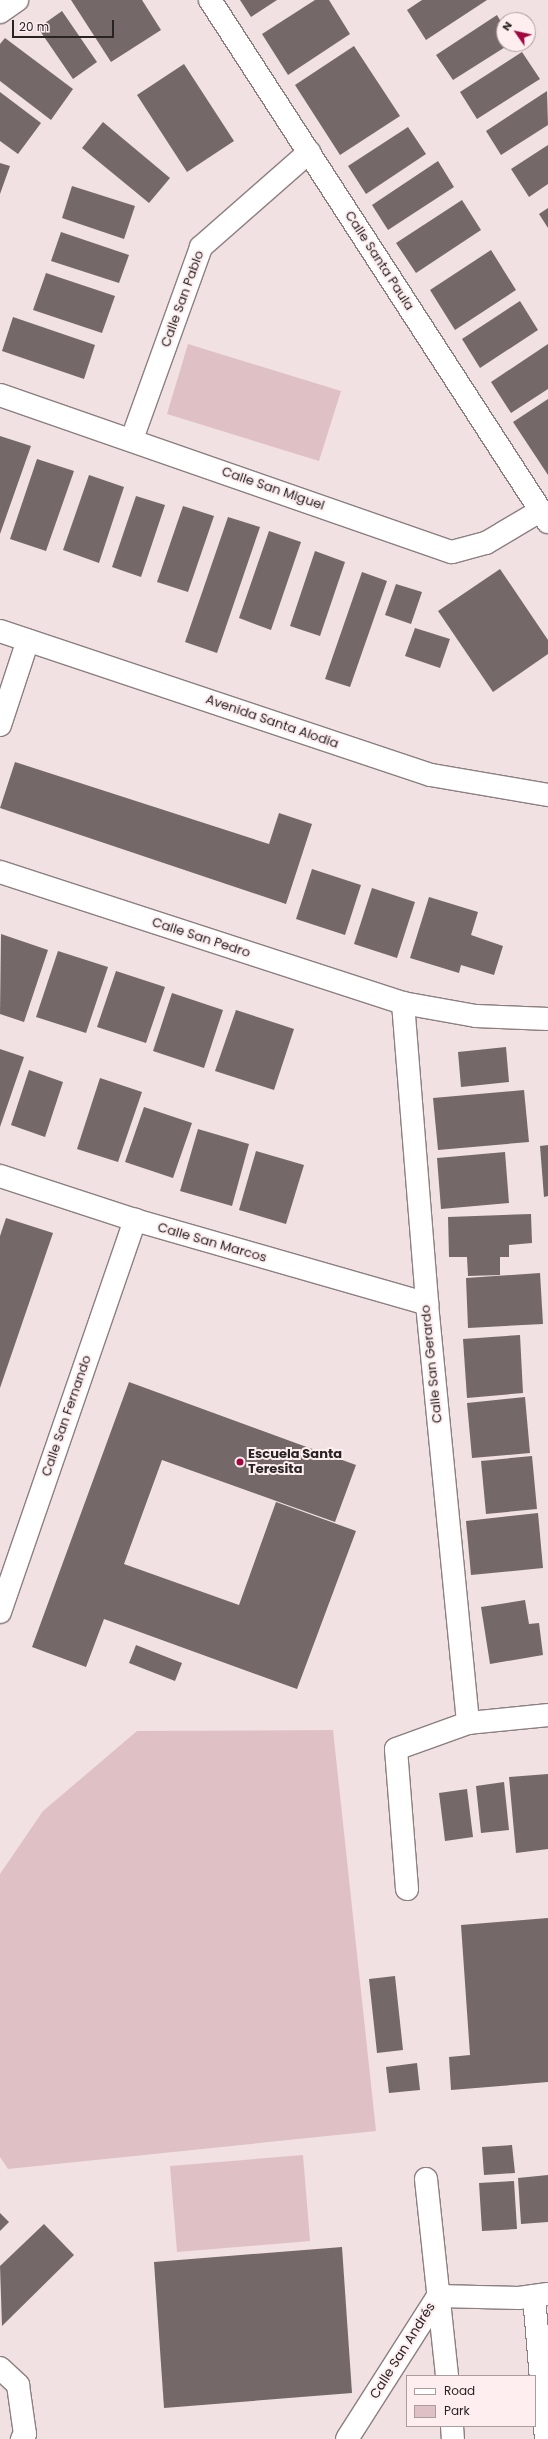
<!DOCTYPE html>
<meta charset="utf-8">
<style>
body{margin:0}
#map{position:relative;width:548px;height:2439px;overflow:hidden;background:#f1e1e3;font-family:Poppins,sans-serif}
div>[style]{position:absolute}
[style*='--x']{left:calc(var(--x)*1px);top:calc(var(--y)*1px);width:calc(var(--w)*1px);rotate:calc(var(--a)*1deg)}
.green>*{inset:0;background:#dfc1c5}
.building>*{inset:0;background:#756869}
.roads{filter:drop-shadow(1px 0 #8c7f80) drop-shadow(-1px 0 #8c7f80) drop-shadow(0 1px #8c7f80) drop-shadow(0 -1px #8c7f80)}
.minor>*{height:22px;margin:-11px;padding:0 11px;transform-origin:11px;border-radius:11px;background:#fff}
.tertiary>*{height:22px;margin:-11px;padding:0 11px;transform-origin:11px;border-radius:11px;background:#fff}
.dots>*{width:11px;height:11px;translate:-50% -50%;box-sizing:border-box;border:2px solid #feeef0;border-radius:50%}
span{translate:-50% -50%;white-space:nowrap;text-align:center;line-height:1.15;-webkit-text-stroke:4px #feeef0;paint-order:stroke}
.street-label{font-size:13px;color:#292424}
.poi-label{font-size:13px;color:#292424;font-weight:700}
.left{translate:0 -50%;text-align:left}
.legend{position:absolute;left:406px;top:2375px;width:130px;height:52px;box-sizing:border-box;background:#feeef0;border:1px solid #a99d9e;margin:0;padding:5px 7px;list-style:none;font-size:12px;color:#292424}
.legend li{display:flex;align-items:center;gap:8px;height:20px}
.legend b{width:20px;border:1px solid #a99d9e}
.north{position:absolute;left:496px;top:12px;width:40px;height:40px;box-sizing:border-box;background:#feeef0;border:1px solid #a99d9e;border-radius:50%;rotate:304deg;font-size:11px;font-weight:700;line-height:16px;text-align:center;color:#292424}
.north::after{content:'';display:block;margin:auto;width:14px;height:18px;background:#a30741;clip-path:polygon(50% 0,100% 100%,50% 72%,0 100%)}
.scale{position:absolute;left:12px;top:20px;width:102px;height:18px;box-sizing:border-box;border:2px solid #292424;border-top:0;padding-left:5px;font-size:12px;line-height:14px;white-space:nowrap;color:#292424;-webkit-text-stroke:3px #feeef0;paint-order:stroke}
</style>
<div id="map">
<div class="green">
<i style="clip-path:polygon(188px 344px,341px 391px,319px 461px,167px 414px)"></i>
<i style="clip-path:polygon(333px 1730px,376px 2131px,8px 2169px,0 2157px,0 1874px,43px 1811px,137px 1731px)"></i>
<i style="clip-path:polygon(303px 2155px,310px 2241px,177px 2252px,170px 2166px)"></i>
</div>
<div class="building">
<i style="clip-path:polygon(71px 0,142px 0,161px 30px,111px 62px)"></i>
<i style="clip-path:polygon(240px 0,277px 0,251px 17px)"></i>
<i style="clip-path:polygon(315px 0,329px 0,350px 34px,288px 75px,262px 34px)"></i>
<i style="clip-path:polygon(422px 0,487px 0,426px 40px,407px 10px)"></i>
<i style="clip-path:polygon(62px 11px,97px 62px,73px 79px,38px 28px)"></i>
<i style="clip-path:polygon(497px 15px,504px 27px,504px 44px,510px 44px,453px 80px,436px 55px)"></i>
<i style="clip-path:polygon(5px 38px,73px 89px,51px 120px,0 81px,0 44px)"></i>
<i style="clip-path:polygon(354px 46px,400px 116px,340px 155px,295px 85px)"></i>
<i style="clip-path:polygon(522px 52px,540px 79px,477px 119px,460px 92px)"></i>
<i style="clip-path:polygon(184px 64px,234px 141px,187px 172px,137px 95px)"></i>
<i style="clip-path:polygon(547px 91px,548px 125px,501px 155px,486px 131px)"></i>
<i style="clip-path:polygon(0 92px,41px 123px,18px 154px,0 141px)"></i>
<i style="clip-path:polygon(103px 122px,170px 178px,149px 203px,82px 148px)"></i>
<i style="clip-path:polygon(408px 127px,426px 154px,366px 194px,348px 166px)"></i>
<i style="clip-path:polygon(548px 145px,548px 184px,529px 197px,511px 169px)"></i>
<i style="clip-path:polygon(438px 161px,454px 187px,388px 230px,372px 205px)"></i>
<i style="clip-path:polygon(0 163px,10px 166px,0 194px)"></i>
<i style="clip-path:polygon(72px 186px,135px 206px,124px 239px,62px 218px)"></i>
<i style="clip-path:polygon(462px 200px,481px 230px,416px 273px,396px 243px)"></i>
<i style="clip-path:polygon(548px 208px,548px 228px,539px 214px)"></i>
<i style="clip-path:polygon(61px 232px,129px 255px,119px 283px,51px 261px)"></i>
<i style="clip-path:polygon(491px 250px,516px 290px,455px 330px,430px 290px)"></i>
<i style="clip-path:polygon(46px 273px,115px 296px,102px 333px,33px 310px)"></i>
<i style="clip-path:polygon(520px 301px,538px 330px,480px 368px,462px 339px)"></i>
<i style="clip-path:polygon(13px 317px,95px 345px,84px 379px,2px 351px)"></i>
<i style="clip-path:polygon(548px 344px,548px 389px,511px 413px,491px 382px)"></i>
<i style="clip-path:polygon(548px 399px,548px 475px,513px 422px)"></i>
<i style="clip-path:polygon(0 436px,31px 446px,0 534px)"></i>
<i style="clip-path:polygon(37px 459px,74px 471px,46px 551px,10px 539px)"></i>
<i style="clip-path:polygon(89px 475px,124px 487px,99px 563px,63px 550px)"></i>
<i style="clip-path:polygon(136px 496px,165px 505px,141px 577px,112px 567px)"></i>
<i style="clip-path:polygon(183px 506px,214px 516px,188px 592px,157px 582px)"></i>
<i style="clip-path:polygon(228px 517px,260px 527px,217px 653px,185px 642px)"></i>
<i style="clip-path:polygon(269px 531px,301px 542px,271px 630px,239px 618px)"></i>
<i style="clip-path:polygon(315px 551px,345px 562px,320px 636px,290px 626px)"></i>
<i style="clip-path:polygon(500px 569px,548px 640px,548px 654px,493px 692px,438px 611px)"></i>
<i style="clip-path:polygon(362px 572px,387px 581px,350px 687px,325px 679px)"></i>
<i style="clip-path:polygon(396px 584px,422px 592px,411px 624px,385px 615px)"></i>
<i style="clip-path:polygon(415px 628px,450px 639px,440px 668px,405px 656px)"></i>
<i style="clip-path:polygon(15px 762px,269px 844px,279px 813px,312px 824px,286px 904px,0 808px)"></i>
<i style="clip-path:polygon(312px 869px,361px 885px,345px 935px,296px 919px)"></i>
<i style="clip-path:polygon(372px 888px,415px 902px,397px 958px,354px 944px)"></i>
<i style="clip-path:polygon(429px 897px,478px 912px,471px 935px,503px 946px,494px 975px,461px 965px,459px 973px,410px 958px)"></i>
<i style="clip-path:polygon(1px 934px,48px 950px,24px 1022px,0 1014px)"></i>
<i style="clip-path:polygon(58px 951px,108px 967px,86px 1033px,36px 1017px)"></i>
<i style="clip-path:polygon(116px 971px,165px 987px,146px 1043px,97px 1027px)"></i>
<i style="clip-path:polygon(172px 993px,223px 1010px,204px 1068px,153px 1051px)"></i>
<i style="clip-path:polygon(236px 1010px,294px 1029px,274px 1090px,215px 1071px)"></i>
<i style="clip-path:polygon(506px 1047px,509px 1082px,461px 1087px,458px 1052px)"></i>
<i style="clip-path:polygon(0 1049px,24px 1057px,0 1127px)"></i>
<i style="clip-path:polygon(29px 1070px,63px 1082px,45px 1137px,11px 1125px)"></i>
<i style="clip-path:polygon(100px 1078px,142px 1092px,118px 1162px,77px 1149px)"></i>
<i style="clip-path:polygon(524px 1090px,529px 1142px,438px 1150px,433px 1098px)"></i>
<i style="clip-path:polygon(144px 1107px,192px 1123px,173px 1178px,125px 1162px)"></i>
<i style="clip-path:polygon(198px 1129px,249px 1144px,232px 1206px,180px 1191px)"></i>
<i style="clip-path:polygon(548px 1145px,548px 1196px,544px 1197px,540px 1146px)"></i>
<i style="clip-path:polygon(256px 1151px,304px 1165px,286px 1224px,239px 1210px)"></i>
<i style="clip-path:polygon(505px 1152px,509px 1203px,441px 1209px,437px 1158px)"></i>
<i style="clip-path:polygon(531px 1214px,532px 1243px,509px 1245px,509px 1257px,500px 1257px,500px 1275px,468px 1276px,467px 1257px,449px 1257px,448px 1217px)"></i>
<i style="clip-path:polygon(6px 1218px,53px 1233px,0 1388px,0 1236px)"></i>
<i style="clip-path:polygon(540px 1273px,543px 1324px,468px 1328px,466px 1278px)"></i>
<i style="clip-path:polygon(520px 1335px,523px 1393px,467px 1398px,463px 1339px)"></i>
<i style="clip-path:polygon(129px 1382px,356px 1465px,335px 1522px,162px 1460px,124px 1564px,239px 1605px,276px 1502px,356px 1531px,297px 1689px,104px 1619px,86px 1667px,32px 1647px)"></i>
<i style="clip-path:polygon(525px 1397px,530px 1453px,472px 1458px,467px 1403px)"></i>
<i style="clip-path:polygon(532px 1456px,537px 1509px,486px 1514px,481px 1461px)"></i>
<i style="clip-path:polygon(538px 1513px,543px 1568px,471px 1575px,466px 1521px)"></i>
<i style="clip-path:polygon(525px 1600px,529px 1624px,539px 1623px,543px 1655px,490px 1664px,481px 1607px)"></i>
<i style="clip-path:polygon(136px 1645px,182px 1663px,175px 1681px,129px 1663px)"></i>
<i style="clip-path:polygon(548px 1774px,548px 1849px,516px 1853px,509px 1777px)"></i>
<i style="clip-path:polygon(504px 1782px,509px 1830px,481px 1833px,476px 1786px)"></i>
<i style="clip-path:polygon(467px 1789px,473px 1837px,445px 1841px,439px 1793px)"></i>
<i style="clip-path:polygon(548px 1918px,548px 2082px,451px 2090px,449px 2057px,470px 2055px,461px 1925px)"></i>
<i style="clip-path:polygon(395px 1976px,403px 2050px,377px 2053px,369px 1979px)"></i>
<i style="clip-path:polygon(417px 2063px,420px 2090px,389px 2093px,386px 2067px)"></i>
<i style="clip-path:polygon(512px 2145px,515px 2173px,484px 2175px,482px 2147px)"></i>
<i style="clip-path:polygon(548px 2175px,548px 2222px,521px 2224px,518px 2178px)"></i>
<i style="clip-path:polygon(514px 2181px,517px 2229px,482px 2231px,479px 2183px)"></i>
<i style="clip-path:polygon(0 2213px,9px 2222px,0 2231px)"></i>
<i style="clip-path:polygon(44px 2224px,74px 2255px,2px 2326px,0 2266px)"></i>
<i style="clip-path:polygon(342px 2247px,352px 2393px,164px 2408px,154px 2262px)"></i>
</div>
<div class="roads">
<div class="minor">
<i style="--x:210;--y:0;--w:622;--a:57.08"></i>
<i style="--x:0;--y:12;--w:21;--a:-35"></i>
<i style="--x:0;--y:395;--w:478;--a:19.2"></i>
<i style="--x:452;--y:552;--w:35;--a:-15"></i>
<i style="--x:486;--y:543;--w:63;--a:-30.7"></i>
<i style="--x:132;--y:439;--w:204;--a:-70.2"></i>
<i style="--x:201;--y:247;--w:144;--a:-41.3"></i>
<i style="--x:0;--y:725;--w:89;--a:-71.8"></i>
<i style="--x:0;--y:872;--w:424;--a:18"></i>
<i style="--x:403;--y:1003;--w:74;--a:10.1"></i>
<i style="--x:476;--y:1016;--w:72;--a:2.4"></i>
<i style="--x:403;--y:1003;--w:302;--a:85.4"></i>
<i style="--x:427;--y:1304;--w:421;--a:84.4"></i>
<i style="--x:0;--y:1176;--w:142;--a:18.1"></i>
<i style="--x:135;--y:1220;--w:304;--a:16"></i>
<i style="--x:0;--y:1612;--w:415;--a:-71"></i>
<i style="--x:407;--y:1889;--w:140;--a:-94.5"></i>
<i style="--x:396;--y:1749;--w:77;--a:-19.9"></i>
<i style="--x:468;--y:1723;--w:80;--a:-5.7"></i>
<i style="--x:426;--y:2179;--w:198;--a:83.9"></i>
<i style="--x:534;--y:2296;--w:144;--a:85.2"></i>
<i style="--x:0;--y:2368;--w:25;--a:43"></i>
<i style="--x:18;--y:2385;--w:49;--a:81.9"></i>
<i style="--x:25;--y:2434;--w:6;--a:121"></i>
<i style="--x:452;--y:2426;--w:13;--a:86"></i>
<i style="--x:347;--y:2439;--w:169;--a:-57.5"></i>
<i style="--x:438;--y:2296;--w:81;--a:1.4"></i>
<i style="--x:519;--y:2298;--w:29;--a:-8"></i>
</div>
<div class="tertiary">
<i style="--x:0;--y:631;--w:454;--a:18.5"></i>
<i style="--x:431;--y:775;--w:119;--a:9.7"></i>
</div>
</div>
<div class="dots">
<i style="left:240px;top:1462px;background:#a30741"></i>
</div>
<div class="street-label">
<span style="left:379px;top:261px;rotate:57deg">Calle Santa Paula</span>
<span style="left:183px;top:299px;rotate:-70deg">Calle San Pablo</span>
<span style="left:273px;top:489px;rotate:19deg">Calle San Miguel</span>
<span style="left:272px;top:722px;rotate:19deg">Avenida Santa Alodia</span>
<span style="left:201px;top:938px;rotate:18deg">Calle San Pedro</span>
<span style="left:212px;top:1243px;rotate:16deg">Calle San Marcos</span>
<span style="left:432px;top:1364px;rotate:-96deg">Calle San Gerardo</span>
<span style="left:67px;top:1416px;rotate:-71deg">Calle San Fernando</span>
<span style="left:403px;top:2351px;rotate:-58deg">Calle San Andrés</span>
</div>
<div class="poi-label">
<span class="left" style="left:248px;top:1462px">Escuela Santa<br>Teresita</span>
</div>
<ul class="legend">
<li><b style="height:5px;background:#fff"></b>Road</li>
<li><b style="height:11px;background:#dfc1c5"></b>Park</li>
</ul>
<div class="north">N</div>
<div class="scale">20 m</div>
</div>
